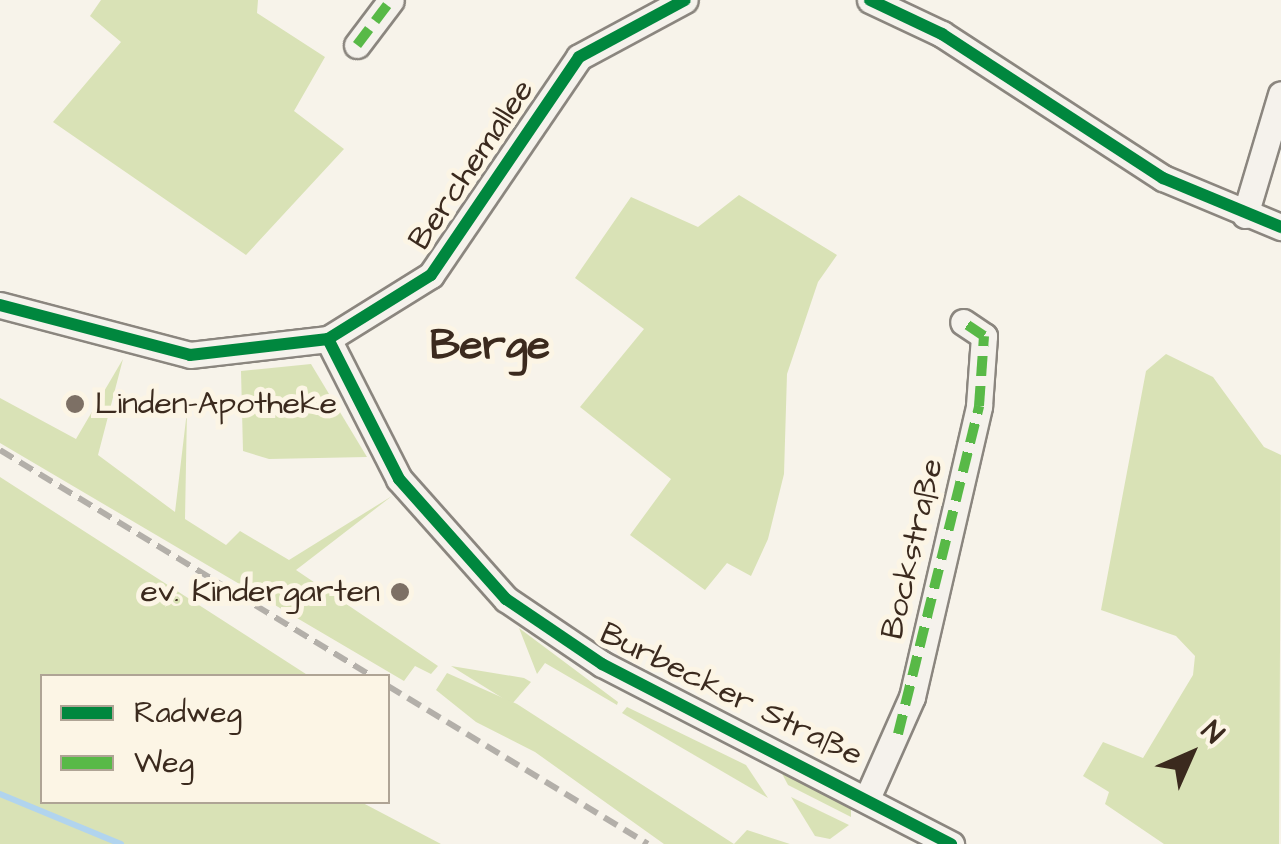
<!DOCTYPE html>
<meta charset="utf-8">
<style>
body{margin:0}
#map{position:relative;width:1281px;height:844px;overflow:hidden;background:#f7f3ea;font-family:"Architects Daughter",sans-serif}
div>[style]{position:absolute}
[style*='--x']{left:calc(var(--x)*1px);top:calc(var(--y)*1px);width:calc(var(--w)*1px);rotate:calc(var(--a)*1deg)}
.green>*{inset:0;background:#d9e2b6}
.stream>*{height:6px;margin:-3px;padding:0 3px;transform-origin:3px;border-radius:3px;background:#b1d4ee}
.roads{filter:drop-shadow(2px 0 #8b867f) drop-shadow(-2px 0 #8b867f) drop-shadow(0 2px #8b867f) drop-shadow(0 -2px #8b867f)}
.minor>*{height:25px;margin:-12.5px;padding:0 12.5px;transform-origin:12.5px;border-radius:12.5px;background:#f5f2ec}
.rail>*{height:6px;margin-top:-3px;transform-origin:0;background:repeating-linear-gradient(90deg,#b3afa9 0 15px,transparent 0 23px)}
.quiet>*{height:10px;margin-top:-5px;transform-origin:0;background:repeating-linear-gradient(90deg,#58b947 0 20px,transparent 0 30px)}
.cycleway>*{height:12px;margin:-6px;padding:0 6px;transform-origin:6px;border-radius:6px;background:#00873e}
.dots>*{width:28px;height:28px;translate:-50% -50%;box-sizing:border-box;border:5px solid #fcf5e5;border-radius:50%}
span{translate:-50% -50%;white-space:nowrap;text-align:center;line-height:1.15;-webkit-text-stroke:10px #fcf5e5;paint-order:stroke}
.street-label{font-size:32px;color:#3b2a1e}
.poi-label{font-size:32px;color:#3b2a1e}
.left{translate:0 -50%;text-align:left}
.right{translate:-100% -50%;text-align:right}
.district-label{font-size:42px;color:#3b2a1e;font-weight:700}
.legend{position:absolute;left:40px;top:674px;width:350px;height:130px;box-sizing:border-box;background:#fcf5e5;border:2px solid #afa495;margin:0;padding:12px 18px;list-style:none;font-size:30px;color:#3b2a1e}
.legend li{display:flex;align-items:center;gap:20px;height:50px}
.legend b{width:50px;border:2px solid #afa495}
.north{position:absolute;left:1141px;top:704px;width:100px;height:100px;-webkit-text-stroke:8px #fcf5e5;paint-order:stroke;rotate:45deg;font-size:28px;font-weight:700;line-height:40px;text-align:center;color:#3b2a1e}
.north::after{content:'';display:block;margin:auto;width:35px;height:45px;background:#3b2a1e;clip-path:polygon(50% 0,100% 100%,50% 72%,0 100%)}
</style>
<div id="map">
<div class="green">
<i style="clip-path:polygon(101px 0,258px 0,257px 13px,325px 57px,294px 111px,344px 149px,246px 255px,53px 122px,121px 42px,90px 16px)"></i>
<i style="clip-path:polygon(739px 195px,837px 255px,818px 282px,787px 374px,784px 474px,768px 539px,751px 576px,727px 563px,705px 590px,630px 535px,671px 479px,580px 407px,644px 329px,575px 278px,631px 197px,698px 227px)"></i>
<i style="clip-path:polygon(1166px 354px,1213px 377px,1264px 447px,1281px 455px,1279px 844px,1164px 844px,1105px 804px,1109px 792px,1083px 776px,1103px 742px,1143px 758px,1193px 675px,1195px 656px,1176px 636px,1101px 610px,1146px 371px)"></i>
<i style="clip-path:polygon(123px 359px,98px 455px,175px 512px,187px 411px,185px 519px,226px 545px,240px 531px,289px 560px,392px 496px,296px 570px,438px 666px,431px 674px,415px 666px,404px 681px,0 443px,0 398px,76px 439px)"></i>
<i style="clip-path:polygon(311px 364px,367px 457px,269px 459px,243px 451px,241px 371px)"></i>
<i style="clip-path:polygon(0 477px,309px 676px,42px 676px,42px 802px,361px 802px,441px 844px,499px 844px,0 844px)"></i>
<i style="clip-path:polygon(519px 628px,618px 702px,617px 705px,545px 663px,537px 674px)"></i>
<i style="clip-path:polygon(451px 666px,524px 678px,531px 682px,512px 704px)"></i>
<i style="clip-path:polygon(447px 673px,517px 704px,734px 844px,747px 830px,790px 844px,664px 844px,535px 752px,476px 722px,436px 690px)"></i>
<i style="clip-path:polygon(627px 707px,746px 765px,768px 798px,622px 713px)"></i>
<i style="clip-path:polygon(777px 764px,851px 803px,851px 817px,788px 785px)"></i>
<i style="clip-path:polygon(791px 797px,849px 825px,830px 839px,815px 836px)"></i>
</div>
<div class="stream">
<i style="--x:0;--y:794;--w:131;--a:22.5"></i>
</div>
<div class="roads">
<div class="minor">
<i style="--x:870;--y:0;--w:80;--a:25.3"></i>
<i style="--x:942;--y:34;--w:264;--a:33.1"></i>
<i style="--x:1163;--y:178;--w:128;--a:22.6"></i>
<i style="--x:357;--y:45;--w:56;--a:-52.9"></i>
<i style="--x:1245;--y:215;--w:126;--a:-73.4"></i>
<i style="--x:0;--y:305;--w:196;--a:14.7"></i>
<i style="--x:190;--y:355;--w:139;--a:-6.6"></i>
<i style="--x:328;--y:339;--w:121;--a:-31.9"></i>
<i style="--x:431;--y:275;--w:263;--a:-55.8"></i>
<i style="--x:579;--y:57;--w:120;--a:-28.3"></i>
<i style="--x:328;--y:339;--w:157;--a:63.1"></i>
<i style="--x:399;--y:479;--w:161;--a:48.3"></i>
<i style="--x:506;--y:599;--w:116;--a:34.1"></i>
<i style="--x:602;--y:664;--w:393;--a:27.3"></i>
<i style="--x:869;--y:794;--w:106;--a:-66.1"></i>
<i style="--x:912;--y:697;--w:299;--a:-77"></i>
<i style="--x:979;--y:406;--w:70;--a:-85.9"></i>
<i style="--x:984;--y:336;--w:25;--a:-146"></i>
</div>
</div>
<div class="rail">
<i style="--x:0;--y:450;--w:435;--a:31.3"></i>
<i style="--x:388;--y:686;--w:304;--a:31.3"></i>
</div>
<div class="quiet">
<i style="--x:357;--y:45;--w:56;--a:-52.9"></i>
<i style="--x:898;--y:734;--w:338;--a:-76.1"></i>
<i style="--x:979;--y:406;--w:70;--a:-85.9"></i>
<i style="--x:984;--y:336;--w:25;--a:-146"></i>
</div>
<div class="cycleway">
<i style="--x:870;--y:0;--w:80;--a:25.3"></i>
<i style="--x:942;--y:34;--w:264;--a:33.1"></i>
<i style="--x:1163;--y:178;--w:128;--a:22.6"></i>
<i style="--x:0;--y:305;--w:196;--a:14.7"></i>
<i style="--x:190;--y:355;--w:139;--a:-6.6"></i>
<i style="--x:328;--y:339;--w:121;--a:-31.9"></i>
<i style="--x:431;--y:275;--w:263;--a:-55.8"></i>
<i style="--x:579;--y:57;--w:120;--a:-28.3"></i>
<i style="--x:328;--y:339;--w:157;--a:63.1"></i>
<i style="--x:399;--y:479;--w:161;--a:48.3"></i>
<i style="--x:506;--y:599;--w:116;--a:34.1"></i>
<i style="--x:602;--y:664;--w:393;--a:27.3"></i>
</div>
<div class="dots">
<i style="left:75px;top:404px;background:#7d7065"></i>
<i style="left:400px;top:592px;background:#7d7065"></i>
</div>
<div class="street-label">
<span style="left:472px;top:165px;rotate:-56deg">Berchemallee</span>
<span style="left:913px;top:549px;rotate:-77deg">Bockstraße</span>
<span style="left:731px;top:695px;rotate:26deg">Burbecker Straße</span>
</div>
<div class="poi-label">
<span class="left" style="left:95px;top:404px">Linden-Apotheke</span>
<span class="right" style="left:380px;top:592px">ev. Kindergarten</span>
</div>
<div class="district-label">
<span style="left:490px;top:346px">Berge</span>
</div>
<ul class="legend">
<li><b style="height:12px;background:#00873e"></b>Radweg</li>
<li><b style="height:12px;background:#58b947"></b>Weg</li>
</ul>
<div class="north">N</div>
</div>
